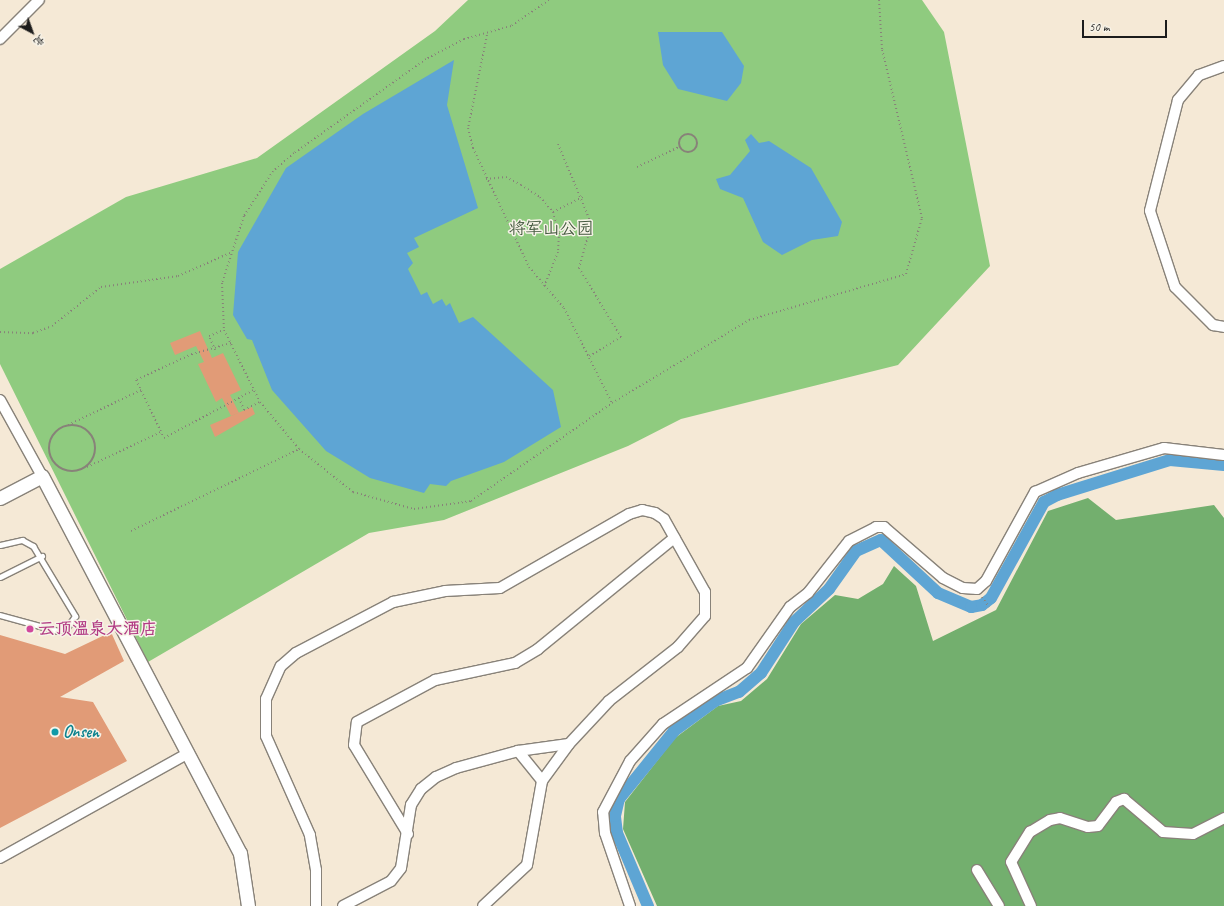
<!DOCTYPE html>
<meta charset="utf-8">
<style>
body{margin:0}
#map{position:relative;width:1224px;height:906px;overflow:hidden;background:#f5e9d6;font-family:Caveat,"LXGW WenKai TC",sans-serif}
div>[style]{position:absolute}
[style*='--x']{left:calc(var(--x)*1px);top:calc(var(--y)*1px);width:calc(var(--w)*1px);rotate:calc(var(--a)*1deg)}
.green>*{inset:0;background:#8fcb7f}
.forest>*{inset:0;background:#73af6e}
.water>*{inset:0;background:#5ea5d4}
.canal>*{height:12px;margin:-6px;padding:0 6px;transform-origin:6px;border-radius:6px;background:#5ea5d4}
.building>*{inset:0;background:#e19b77}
.path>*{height:2px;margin-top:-1px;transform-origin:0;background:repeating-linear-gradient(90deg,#888279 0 1px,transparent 0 4px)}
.path>.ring{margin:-1px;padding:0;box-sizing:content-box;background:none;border:2px solid #888279;border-radius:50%}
.roads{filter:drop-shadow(1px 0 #888279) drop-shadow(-1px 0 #888279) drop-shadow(0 1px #888279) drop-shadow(0 -1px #888279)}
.service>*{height:5px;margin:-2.5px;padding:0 2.5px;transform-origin:2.5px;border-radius:2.5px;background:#fff}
.minor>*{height:10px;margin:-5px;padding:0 5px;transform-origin:5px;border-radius:5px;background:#fff}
.tertiary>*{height:13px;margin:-6.5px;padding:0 6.5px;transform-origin:6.5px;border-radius:6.5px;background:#fff}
.dots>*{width:11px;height:11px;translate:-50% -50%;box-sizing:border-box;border:2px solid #f7f3e8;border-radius:50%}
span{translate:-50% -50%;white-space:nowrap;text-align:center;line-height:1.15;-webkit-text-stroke:3px #f7f3e8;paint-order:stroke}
.park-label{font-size:17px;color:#44593f}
.hotel-label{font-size:17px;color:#b23c85;font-weight:700}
.left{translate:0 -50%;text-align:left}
.culture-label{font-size:17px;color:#0d838f;font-weight:700}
.north{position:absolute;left:12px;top:12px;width:40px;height:40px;-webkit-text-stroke:3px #f7f3e8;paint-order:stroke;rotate:139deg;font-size:11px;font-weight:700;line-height:16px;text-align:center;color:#1c1c1c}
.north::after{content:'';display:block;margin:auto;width:14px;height:18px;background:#1c1c1c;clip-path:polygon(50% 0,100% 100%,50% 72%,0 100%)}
.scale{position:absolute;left:1082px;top:20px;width:85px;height:18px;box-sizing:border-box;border:2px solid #1c1c1c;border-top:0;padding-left:5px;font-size:12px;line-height:14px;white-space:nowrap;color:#1c1c1c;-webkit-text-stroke:3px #f7f3e8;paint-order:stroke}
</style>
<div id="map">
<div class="green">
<i style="clip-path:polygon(468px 0,922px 0,944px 32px,990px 266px,898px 365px,681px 419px,628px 446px,444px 520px,369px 533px,148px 662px,0 364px,0 269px,126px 197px,257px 158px,435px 31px)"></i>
</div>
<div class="forest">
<i style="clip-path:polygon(1088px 498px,1116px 520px,1214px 505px,1224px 518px,1224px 906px,657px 906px,623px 829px,625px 802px,675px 738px,718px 706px,741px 701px,767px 679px,801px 624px,835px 595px,858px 599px,883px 584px,894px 566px,916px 586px,933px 641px,996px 610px,1048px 511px)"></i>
</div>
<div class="water">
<i style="clip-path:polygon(722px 32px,744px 66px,741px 83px,727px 101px,678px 89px,663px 65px,658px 32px)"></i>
<i style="clip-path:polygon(454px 60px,447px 105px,478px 208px,414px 238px,419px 247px,407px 253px,413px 263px,408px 269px,421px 295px,427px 292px,433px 304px,442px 299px,446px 306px,450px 303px,459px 323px,473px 317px,553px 390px,561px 427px,504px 462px,451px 481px,446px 486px,430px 484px,424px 493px,370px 478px,326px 451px,272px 390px,252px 340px,247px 339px,233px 315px,238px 252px,286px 168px,363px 114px)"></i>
<i style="clip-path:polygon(751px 134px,759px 143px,769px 141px,811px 168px,842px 222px,838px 236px,812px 240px,782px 255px,763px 242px,743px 198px,720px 189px,716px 179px,730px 175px,750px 151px,745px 140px)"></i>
</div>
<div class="canal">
<i style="--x:648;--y:906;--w:79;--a:-113"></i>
<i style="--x:617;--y:833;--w:17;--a:-97"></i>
<i style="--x:615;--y:816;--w:17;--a:-77"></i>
<i style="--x:619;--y:799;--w:87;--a:-51"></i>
<i style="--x:674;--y:731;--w:51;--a:-36.2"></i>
<i style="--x:715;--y:701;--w:26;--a:-21"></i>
<i style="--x:739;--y:692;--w:29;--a:-41"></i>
<i style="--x:761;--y:673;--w:61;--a:-57.1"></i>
<i style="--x:794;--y:622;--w:48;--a:-43.3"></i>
<i style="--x:829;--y:589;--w:47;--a:-54.6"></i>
<i style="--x:856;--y:551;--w:27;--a:-24"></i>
<i style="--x:881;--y:540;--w:78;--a:42.9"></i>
<i style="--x:938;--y:593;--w:36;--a:23"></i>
<i style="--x:971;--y:607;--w:11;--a:-10"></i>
<i style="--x:982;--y:605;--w:11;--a:-38"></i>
<i style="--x:991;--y:598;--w:110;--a:-61.1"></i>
<i style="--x:1044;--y:502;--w:15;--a:-28"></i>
<i style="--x:1057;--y:495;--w:118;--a:-17.2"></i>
<i style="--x:1170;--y:460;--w:54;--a:5.3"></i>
</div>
<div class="building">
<i style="clip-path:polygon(200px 331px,212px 358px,223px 353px,241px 390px,230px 395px,239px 413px,231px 416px,222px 398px,216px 402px,198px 364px,204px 362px,196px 346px,175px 355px,170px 343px)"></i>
<i style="clip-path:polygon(252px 407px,255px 414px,215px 437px,210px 425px)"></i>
<i style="clip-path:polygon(111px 632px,124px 661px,60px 697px,93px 702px,127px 761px,0 828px,0 635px,65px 654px)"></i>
</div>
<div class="path">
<i style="--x:549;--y:0;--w:46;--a:145.6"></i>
<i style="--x:511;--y:26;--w:49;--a:164.5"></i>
<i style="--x:464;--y:39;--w:43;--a:152.2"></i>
<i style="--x:426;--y:59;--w:162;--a:144.5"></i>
<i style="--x:294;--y:153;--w:28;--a:139"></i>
<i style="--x:273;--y:171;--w:54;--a:122.8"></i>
<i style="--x:244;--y:216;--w:71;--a:108.2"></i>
<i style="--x:222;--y:283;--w:47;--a:87.6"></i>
<i style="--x:224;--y:330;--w:80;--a:63.4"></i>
<i style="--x:260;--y:402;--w:61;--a:50.3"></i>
<i style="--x:299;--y:449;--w:69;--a:38.5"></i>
<i style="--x:353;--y:492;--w:63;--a:15.6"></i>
<i style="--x:414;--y:509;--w:58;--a:-8"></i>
<i style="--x:471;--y:501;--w:172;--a:-34.8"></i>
<i style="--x:612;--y:403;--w:160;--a:-31.2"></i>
<i style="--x:749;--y:320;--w:164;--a:-16.3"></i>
<i style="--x:906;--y:274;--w:58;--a:-74.1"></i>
<i style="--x:922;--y:218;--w:174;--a:-103.3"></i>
<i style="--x:882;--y:49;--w:49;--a:-93.5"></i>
<i style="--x:487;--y:35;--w:95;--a:101.5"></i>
<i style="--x:468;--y:128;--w:21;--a:76"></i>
<i style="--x:473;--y:148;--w:132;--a:64.8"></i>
<i style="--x:529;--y:267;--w:54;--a:49.5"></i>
<i style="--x:564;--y:308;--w:106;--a:63.2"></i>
<i class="ring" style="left:679px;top:134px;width:16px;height:16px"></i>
<i style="--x:558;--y:144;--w:80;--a:67.3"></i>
<i style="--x:589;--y:218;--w:11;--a:85"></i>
<i style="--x:590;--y:229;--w:41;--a:105.8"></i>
<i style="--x:579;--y:268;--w:81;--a:58.7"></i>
<i style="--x:621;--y:337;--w:37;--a:149"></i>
<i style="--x:637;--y:167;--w:47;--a:-25.5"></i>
<i style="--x:486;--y:179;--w:20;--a:-6"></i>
<i style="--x:506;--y:177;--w:17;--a:28"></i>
<i style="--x:521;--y:185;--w:22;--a:32"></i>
<i style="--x:540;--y:197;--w:20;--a:49"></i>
<i style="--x:553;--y:212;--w:22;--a:74"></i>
<i style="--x:559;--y:233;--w:19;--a:93"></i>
<i style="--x:558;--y:252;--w:38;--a:112"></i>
<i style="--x:553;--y:212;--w:35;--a:-27"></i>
<i style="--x:0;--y:332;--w:33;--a:2"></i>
<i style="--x:33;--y:333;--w:20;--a:-20"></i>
<i style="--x:52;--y:326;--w:63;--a:-38.5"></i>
<i style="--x:101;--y:287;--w:78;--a:-8.1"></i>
<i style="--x:178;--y:276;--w:57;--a:-23.9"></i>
<i style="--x:231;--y:343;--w:41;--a:164.2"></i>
<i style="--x:192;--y:354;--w:62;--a:155.1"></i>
<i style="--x:136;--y:380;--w:64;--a:64.2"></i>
<i style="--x:164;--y:438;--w:102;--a:-28.1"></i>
<i style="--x:215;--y:350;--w:15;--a:-113"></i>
<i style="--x:209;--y:336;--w:16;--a:-22"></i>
<i style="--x:239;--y:398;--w:13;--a:67"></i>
<i style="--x:244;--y:410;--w:18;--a:-27"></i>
<i class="ring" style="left:49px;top:425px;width:44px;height:44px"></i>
<i style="--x:68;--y:425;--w:81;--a:-25.6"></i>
<i style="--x:87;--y:467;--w:82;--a:-25.3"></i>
<i style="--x:131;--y:531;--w:187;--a:-26"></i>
<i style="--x:982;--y:597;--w:12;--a:55"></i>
</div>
<div class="roads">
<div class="service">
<i style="--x:0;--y:545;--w:23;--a:-13"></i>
<i style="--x:22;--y:540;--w:13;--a:29"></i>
<i style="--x:33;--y:546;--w:82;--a:59"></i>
<i style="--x:75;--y:616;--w:16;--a:125"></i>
<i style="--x:66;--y:629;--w:8;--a:166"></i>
<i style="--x:58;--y:631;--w:60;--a:-164.6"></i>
<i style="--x:0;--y:577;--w:47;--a:-26.6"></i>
</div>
<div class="minor">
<i style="--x:0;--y:39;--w:55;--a:-45"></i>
<i style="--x:1224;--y:66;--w:27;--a:160"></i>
<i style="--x:1199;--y:75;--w:33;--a:130"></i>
<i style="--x:1178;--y:100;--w:114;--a:104.2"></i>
<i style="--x:1150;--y:211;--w:80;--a:71.8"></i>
<i style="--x:1175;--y:287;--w:54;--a:45"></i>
<i style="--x:1213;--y:325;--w:11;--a:10"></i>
<i style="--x:0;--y:400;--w:87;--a:61.1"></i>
<i style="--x:518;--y:751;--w:38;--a:51"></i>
<i style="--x:408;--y:834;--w:104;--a:-121.2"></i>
<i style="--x:354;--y:745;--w:23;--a:-83"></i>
<i style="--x:357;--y:722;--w:89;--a:-28.3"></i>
<i style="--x:435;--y:680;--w:82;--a:-12"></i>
<i style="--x:515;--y:663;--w:27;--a:-31"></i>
<i style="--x:538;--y:649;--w:176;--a:-39.2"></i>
<i style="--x:0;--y:858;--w:216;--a:-29.1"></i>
<i style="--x:977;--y:870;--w:42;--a:58.6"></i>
<i style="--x:316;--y:906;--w:36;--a:-90"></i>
<i style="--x:316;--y:870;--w:36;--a:-100"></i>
<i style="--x:310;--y:835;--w:108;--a:-114"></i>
<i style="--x:266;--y:736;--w:37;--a:-90"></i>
<i style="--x:266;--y:699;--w:36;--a:-66"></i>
<i style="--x:281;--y:666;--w:20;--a:-41"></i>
<i style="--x:296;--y:653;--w:110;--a:-27.7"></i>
<i style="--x:393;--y:602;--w:53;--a:-11.9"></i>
<i style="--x:445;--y:591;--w:55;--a:-3.1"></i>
<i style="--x:500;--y:588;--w:149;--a:-29.8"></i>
<i style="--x:629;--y:514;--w:14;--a:-17"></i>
<i style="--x:642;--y:510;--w:13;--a:13"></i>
<i style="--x:655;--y:513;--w:11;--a:34"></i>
<i style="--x:664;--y:519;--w:84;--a:60.7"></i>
<i style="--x:705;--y:592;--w:24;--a:90"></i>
<i style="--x:705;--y:616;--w:41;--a:131.1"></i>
<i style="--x:678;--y:647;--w:88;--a:142"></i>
<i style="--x:609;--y:701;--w:59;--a:132.9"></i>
<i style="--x:569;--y:744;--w:46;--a:126.1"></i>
<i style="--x:542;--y:781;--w:85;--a:100.1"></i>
<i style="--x:527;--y:865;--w:60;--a:137"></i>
<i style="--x:343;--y:906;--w:54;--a:-27.5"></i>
<i style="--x:391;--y:881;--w:16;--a:-52"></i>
<i style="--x:401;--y:868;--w:64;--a:-81"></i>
<i style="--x:411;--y:805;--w:19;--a:-58"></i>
<i style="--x:421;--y:789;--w:19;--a:-39"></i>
<i style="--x:436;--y:777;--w:22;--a:-24"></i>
<i style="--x:456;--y:768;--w:64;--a:-15.3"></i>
<i style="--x:518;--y:751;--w:51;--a:-7.8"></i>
<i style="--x:630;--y:906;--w:77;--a:-108.9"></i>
<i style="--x:605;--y:833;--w:21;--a:-95"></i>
<i style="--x:603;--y:812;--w:58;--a:-62.1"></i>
<i style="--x:630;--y:761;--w:50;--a:-48.3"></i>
<i style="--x:663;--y:724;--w:101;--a:-33.7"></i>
<i style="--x:747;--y:668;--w:75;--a:-54.8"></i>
<i style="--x:790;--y:607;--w:23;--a:-38"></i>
<i style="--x:808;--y:593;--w:66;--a:-51.7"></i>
<i style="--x:849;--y:541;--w:30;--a:-27"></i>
<i style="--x:876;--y:527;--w:8;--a:0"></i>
<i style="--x:884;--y:527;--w:78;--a:40.8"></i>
<i style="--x:943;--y:578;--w:22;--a:27"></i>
<i style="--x:963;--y:588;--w:14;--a:4"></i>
<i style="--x:977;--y:589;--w:12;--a:-42"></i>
<i style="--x:986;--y:581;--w:102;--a:-61.2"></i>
<i style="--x:1035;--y:492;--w:47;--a:-23.8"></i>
<i style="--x:1078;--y:473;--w:90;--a:-16.2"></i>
<i style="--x:1164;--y:448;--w:60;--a:6.7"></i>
<i style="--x:1031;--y:906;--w:48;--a:-114.4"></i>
<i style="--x:1011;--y:862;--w:36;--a:-58"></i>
<i style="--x:1030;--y:832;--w:23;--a:-31"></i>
<i style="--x:1050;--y:820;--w:10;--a:-11"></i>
<i style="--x:1060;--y:818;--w:29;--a:18"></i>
<i style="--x:1088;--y:827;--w:10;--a:-6"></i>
<i style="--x:1098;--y:826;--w:30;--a:-53"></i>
<i style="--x:1116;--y:802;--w:9;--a:-21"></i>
<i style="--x:1124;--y:799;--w:51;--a:40.2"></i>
<i style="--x:1163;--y:832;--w:30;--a:4"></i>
<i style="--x:1193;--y:834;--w:35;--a:-27"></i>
</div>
<div class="tertiary">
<i style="--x:0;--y:498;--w:47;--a:-27.6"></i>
<i style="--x:42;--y:476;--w:426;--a:62.3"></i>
<i style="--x:240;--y:853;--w:54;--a:81.4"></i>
</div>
</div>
<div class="dots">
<i style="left:30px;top:629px;background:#d1479c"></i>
<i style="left:55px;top:732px;background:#0f9aa8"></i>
</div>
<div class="park-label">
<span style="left:551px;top:229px">将军山公园</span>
</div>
<div class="hotel-label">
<span class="left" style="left:38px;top:629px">云顶温泉大酒店</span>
</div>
<div class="culture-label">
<span class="left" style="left:63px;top:732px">Onsen</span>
</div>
<div class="north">北</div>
<div class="scale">50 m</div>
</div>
